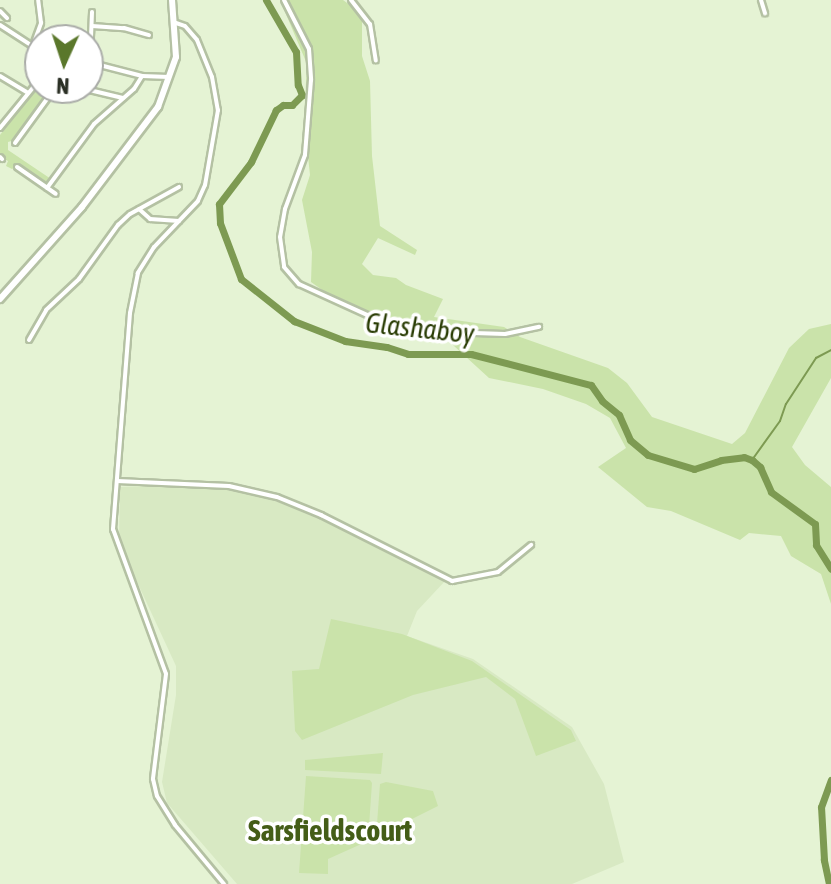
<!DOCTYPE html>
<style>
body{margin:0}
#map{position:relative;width:831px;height:884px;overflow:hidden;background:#e5f3d4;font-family:"Asap Condensed",sans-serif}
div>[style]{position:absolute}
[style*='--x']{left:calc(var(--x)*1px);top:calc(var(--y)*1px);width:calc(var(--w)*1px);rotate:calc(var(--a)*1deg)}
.built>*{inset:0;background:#d8e9c3}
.green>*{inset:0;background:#cae3aa}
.stream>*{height:2px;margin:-1px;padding:0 1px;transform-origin:1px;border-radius:1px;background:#7d9a52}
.river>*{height:7px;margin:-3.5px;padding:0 3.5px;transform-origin:3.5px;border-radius:3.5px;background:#7d9a52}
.roads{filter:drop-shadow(2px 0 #b4c1a3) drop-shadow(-2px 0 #b4c1a3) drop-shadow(0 2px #b4c1a3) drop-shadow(0 -2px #b4c1a3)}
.minor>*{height:4px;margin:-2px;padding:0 2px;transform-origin:2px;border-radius:2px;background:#fff}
.secondary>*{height:6px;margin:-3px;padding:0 3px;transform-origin:3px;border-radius:3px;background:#fff}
span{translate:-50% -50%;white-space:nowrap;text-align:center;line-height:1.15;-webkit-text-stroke:7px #fff;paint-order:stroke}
.water-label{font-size:28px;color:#293c04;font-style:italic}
.quarter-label{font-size:30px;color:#445d17;font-weight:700}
.north{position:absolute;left:24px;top:24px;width:80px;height:80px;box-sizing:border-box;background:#fff;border:2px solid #aaaca8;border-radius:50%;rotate:183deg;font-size:22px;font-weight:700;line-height:32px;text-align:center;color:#2b3025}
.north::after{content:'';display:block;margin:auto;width:28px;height:36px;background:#5a772b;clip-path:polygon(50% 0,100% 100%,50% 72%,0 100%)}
</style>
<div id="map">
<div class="built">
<i style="clip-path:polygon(166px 485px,225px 488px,279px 502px,340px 527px,446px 580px,417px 611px,407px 636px,473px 659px,572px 727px,604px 784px,624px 862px,572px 884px,237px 884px,167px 803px,162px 782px,176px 695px,176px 666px,119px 543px,120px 487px)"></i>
</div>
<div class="green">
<i style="clip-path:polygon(280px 0,343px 0,362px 14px,362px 56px,370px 81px,372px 156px,380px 226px,417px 250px,415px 255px,378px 238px,362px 264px,373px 275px,396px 278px,406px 285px,443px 299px,434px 317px,504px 327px,520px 337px,608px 368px,627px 383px,652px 417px,732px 444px,745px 433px,789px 348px,809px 329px,831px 324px,831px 378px,792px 447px,805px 465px,831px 487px,831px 604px,821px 574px,791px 556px,781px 536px,749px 533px,740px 540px,671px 511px,647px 507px,598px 467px,626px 448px,610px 418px,586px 404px,543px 389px,489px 378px,442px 335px,405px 331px,379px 322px,335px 299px,311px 282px,312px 252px,302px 200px,310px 175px,304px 119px,307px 64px)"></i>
<i style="clip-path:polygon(39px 83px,40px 88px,50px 88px,51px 91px,15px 140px,8px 142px,8px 150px,51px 179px,46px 186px,20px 165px,12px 169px,6px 166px,8px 161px,0 157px,0 135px)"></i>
<i style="clip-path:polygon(331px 619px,402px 634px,472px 661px,571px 730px,576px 741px,536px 756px,515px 699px,486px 677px,413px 695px,302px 740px,295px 731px,292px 671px,319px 669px)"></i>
<i style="clip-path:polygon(383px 753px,381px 774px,305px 770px,305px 760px)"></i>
<i style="clip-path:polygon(306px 776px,370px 780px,372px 783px,368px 841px,328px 859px,328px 874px,299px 873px)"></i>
<i style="clip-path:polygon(386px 782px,433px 791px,438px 806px,376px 837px,380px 784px)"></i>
</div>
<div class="stream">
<i style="--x:752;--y:460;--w:48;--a:-54.3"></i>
<i style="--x:780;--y:421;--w:18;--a:-71"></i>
<i style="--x:786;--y:404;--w:55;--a:-56.9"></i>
<i style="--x:816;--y:358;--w:17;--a:-28"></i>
</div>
<div class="river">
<i style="--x:266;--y:0;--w:60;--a:60"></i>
<i style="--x:296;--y:52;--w:33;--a:87"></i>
<i style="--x:298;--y:85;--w:11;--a:68"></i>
<i style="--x:302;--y:95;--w:14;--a:135"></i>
<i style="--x:292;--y:105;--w:9;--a:180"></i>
<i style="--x:283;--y:105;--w:9;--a:144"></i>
<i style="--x:276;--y:110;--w:58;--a:115.7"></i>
<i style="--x:251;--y:162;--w:53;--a:127.3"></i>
<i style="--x:219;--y:204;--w:19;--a:87"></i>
<i style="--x:220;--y:223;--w:60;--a:69.4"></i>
<i style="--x:241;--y:279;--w:68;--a:38.4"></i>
<i style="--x:294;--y:321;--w:55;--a:21.4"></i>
<i style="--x:345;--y:341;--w:42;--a:8.1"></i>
<i style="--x:387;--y:347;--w:22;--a:18"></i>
<i style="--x:408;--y:354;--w:63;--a:0"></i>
<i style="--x:471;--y:354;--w:124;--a:14.5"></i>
<i style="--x:591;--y:385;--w:19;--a:55"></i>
<i style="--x:602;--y:401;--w:22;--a:39"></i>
<i style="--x:619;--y:415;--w:27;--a:66"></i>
<i style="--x:630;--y:440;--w:23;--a:40"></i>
<i style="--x:648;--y:455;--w:48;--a:16.9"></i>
<i style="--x:694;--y:469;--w:28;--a:-18"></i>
<i style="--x:721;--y:460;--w:23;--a:-7"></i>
<i style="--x:744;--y:457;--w:9;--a:21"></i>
<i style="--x:752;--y:460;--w:11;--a:41"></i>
<i style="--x:760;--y:467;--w:27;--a:66"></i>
<i style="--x:771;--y:492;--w:54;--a:36"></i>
<i style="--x:815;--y:524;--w:21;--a:87"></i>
<i style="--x:816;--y:545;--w:28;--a:58"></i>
<i style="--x:829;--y:884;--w:25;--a:-102"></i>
<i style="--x:824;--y:860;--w:53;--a:-93.2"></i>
<i style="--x:821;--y:807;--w:29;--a:-70"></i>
</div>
<div class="roads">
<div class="minor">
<i style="--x:284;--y:0;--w:55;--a:63"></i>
<i style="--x:309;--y:49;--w:31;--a:86"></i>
<i style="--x:311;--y:80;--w:75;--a:94.6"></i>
<i style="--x:305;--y:155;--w:58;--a:110.3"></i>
<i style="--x:285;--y:209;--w:28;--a:100"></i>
<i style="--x:280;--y:237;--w:30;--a:82"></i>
<i style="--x:284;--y:267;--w:23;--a:49"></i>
<i style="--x:299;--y:284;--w:94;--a:24.4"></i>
<i style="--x:385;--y:323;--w:29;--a:16"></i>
<i style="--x:413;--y:331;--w:92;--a:1.9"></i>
<i style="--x:505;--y:334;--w:35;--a:-12"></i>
<i style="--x:351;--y:0;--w:31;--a:52"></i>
<i style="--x:370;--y:24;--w:37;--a:81"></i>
<i style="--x:761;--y:0;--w:14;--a:73"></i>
<i style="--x:0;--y:11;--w:10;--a:45"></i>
<i style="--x:176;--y:23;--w:9;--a:18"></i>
<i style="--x:185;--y:26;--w:18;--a:49"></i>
<i style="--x:197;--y:40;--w:40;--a:68"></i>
<i style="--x:212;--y:77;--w:34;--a:80"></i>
<i style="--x:218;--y:110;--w:76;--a:99.8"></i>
<i style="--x:205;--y:185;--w:17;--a:114"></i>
<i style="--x:198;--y:201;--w:64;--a:133.7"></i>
<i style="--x:154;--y:247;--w:31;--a:122"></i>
<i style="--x:138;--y:273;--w:41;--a:101.3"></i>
<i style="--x:130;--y:313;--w:217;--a:94.5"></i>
<i style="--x:113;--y:529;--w:154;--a:69.9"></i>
<i style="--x:166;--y:674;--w:106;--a:97.1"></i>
<i style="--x:153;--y:779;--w:17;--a:77"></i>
<i style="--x:157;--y:796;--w:34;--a:58"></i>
<i style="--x:175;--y:825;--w:77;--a:50.3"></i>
<i style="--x:0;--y:25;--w:48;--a:33"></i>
<i style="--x:92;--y:26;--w:32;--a:4"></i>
<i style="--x:124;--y:28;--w:26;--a:16"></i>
<i style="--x:32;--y:48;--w:27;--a:-70"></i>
<i style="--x:41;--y:23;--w:23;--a:-97"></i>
<i style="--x:88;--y:62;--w:56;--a:14.5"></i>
<i style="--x:142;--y:76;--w:27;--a:2"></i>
<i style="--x:90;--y:62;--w:50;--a:-87.7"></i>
<i style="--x:0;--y:76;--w:31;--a:31"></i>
<i style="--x:81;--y:88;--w:43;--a:13.4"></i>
<i style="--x:0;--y:128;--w:63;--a:-50.8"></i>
<i style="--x:15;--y:143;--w:68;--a:-54"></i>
<i style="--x:0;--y:157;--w:3;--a:45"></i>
<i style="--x:17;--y:167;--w:47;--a:34.7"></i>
<i style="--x:47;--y:188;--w:79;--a:-53.7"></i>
<i style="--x:94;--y:124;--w:53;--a:-41.2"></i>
<i style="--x:134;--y:89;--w:15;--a:-58"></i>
<i style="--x:139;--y:209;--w:15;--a:42"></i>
<i style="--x:150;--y:219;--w:29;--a:4"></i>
<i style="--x:29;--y:340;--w:34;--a:-60"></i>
<i style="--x:46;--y:310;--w:45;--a:-43.2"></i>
<i style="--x:79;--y:279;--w:67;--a:-54.2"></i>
<i style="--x:118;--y:225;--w:16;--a:-43"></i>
<i style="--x:130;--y:214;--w:56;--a:-28.9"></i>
<i style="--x:117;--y:481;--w:112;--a:2.6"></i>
<i style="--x:229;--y:486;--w:49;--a:12.9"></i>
<i style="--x:277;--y:497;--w:48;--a:22.2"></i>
<i style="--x:321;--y:515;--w:147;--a:26.7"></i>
<i style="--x:452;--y:581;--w:47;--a:-11.1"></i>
<i style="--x:498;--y:572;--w:43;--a:-39.3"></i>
</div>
<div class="secondary">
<i style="--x:0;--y:299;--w:123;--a:-48.3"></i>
<i style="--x:82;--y:207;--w:126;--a:-52.8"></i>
<i style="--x:158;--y:107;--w:53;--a:-70.2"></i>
<i style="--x:176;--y:57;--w:57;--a:-94"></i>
</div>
</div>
<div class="water-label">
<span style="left:420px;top:328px;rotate:6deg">Glashaboy</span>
</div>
<div class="quarter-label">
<span style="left:330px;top:830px">Sarsfieldscourt</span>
</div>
<div class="north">N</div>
</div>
